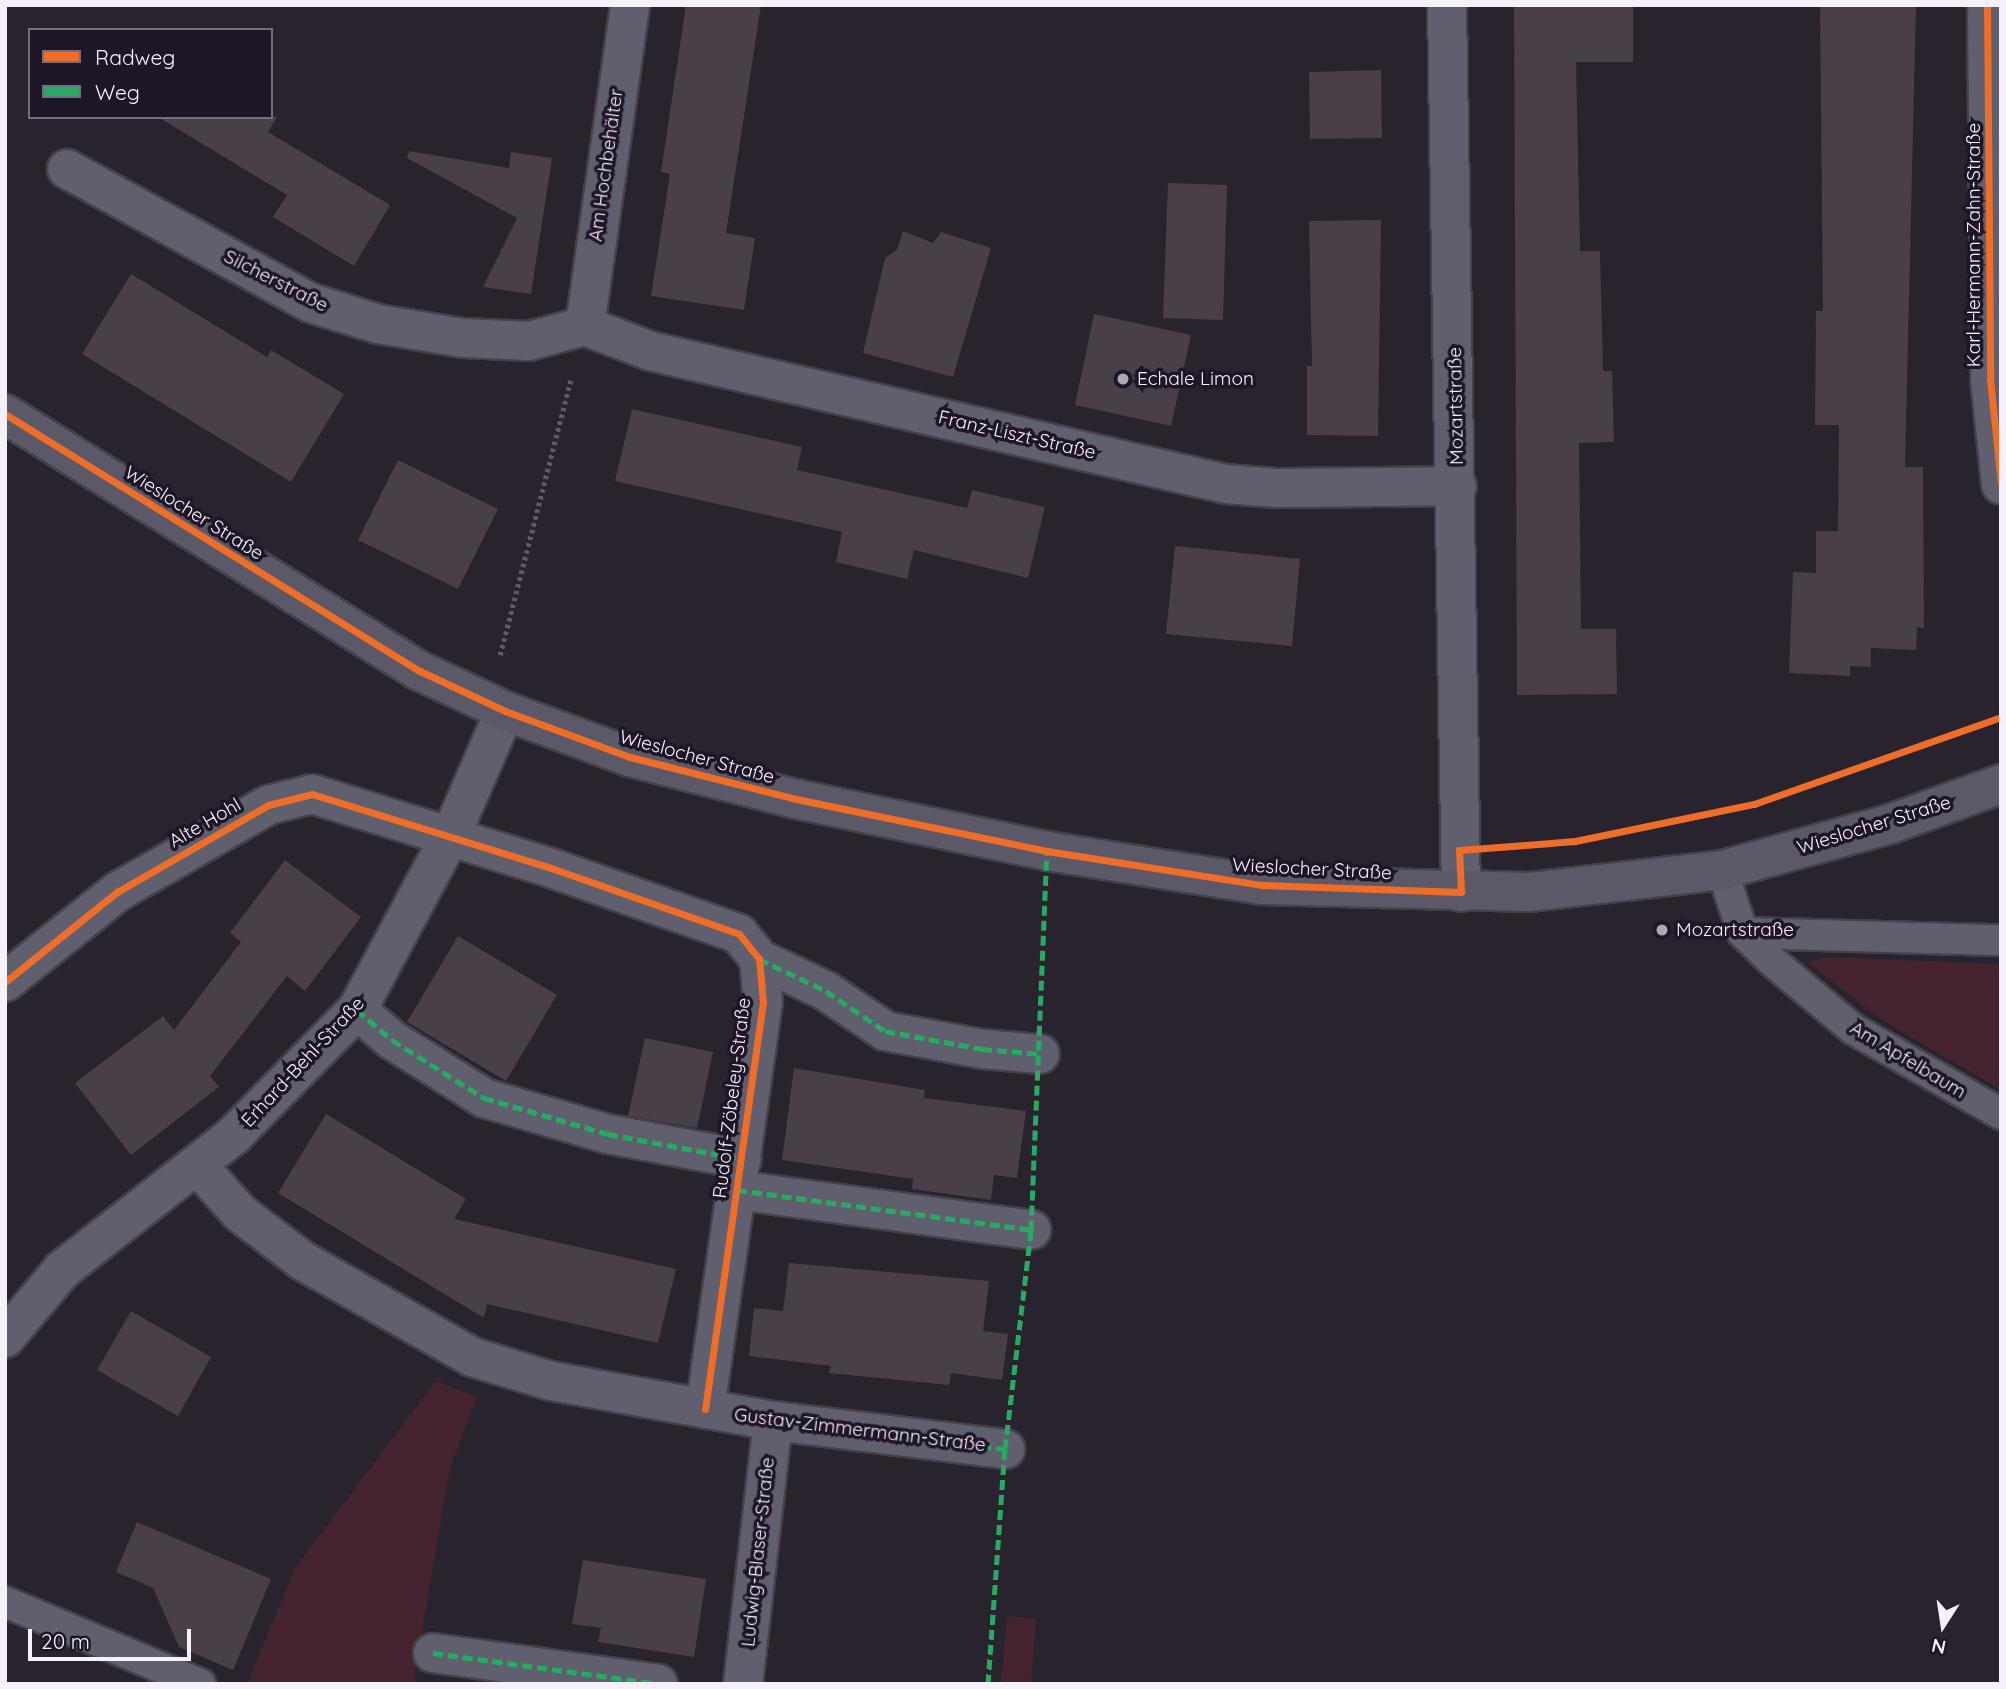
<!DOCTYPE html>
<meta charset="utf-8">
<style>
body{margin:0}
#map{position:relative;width:2006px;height:1689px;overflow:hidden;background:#28232c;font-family:Quicksand,sans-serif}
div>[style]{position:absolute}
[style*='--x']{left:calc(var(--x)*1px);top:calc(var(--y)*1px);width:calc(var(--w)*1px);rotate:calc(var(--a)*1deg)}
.green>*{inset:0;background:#44252f}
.building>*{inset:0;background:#483f49}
.path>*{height:4.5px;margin-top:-2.25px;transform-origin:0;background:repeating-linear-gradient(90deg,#5e5b66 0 3.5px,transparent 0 7px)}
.roads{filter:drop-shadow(2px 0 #454148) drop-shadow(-2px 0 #454148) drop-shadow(0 2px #454148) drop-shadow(0 -2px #454148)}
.service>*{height:30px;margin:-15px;padding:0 15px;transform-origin:15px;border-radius:15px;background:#605f6d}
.pedestrian>*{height:38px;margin:-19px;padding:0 19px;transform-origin:19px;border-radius:19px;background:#605f6d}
.minor>*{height:38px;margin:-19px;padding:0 19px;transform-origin:19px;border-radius:19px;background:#605f6d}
.secondary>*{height:38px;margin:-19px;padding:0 19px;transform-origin:19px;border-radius:19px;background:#5b5967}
.quiet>*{height:5px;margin-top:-2.5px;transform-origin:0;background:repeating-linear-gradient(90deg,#26ab63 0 10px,transparent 0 15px)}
.cycleway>*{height:7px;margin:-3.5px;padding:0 3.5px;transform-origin:3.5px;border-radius:3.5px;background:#ee6e29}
.dots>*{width:19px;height:19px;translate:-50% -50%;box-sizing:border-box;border:4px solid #1e1626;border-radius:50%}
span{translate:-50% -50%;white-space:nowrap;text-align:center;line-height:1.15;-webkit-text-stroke:7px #1e1626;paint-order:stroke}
.street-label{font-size:19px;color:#f6f0fb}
.poi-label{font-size:19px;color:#f6f0fb}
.left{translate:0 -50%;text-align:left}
.frame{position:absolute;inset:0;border:7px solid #f6f0fb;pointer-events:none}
.legend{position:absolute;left:28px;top:28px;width:245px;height:91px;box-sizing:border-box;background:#1e1626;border:2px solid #746d7b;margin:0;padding:9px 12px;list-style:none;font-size:21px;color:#f6f0fb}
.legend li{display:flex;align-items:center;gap:14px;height:35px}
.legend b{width:35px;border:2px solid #746d7b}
.north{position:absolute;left:1908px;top:1591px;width:70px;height:70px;-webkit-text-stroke:5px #1e1626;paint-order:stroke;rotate:192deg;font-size:19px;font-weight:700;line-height:28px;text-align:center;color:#f6f0fb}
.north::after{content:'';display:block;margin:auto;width:24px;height:32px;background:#f6f0fb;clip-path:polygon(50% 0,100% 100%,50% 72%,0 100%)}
.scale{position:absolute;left:28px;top:1629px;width:163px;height:32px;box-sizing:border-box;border:4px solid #f6f0fb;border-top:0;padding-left:9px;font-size:21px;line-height:24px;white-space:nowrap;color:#f6f0fb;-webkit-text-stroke:5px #1e1626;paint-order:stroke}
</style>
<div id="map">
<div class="green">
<i style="clip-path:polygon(1829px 957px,2001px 964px,2001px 1090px,1880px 1019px,1808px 962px)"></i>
<i style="clip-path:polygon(436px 1381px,477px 1397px,450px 1468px,413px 1684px,247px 1684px,295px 1568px)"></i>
<i style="clip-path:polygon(1007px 1616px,1036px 1619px,1031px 1684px,1001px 1684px)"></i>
</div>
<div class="building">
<i style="clip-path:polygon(686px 5px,761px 5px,726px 233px,755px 238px,744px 310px,651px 296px,670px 174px,661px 172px)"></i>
<i style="clip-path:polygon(1514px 5px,1633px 5px,1633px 62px,1576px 62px,1580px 251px,1600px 251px,1603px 371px,1612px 371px,1614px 442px,1579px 443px,1581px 629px,1616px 629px,1617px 694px,1517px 695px)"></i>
<i style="clip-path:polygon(1820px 5px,1916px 5px,1905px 467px,1923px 467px,1924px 628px,1917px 627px,1916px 650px,1871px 648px,1871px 667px,1850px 666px,1850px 676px,1789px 673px,1793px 572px,1816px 573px,1816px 531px,1838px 531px,1839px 425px,1815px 425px,1816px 311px,1823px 311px)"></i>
<i style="clip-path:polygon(1381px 70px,1382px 138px,1310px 139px,1309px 72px)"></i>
<i style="clip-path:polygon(158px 117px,277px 117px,268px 132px,390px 205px,354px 266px,273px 217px,287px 195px)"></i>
<i style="clip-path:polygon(409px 151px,509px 168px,511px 152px,552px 158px,531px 294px,483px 287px,517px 218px,407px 158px)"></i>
<i style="clip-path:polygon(1168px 183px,1227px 185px,1223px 320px,1163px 318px)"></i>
<i style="clip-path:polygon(1381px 220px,1378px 436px,1307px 435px,1307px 366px,1312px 366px,1309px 221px)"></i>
<i style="clip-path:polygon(903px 231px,933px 243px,941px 232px,991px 248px,953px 377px,863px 353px,885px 258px,897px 250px)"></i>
<i style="clip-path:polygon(131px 274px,267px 357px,271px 350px,344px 394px,291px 482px,82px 354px)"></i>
<i style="clip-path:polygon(1094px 314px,1191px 335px,1171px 426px,1075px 405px)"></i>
<i style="clip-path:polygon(632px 409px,802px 447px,797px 470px,967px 508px,972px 490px,1045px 507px,1028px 578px,914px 550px,907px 579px,836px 562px,842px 532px,615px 481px)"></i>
<i style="clip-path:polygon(398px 460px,498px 509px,458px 589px,358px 540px)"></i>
<i style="clip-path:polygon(1175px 546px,1300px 559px,1292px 646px,1166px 634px)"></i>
<i style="clip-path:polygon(285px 860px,361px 917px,305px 991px,287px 976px,210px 1076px,219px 1087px,131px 1155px,75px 1083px,163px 1016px,174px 1030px,241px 942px,230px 933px)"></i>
<i style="clip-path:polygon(458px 936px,557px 995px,506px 1081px,407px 1022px)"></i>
<i style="clip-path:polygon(645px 1038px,713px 1052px,697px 1128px,628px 1116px)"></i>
<i style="clip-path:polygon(794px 1068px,925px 1090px,924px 1098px,1026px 1111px,1017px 1178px,994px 1175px,991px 1200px,912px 1189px,913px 1179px,782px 1160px)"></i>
<i style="clip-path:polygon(326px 1114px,466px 1199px,454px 1219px,676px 1269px,658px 1343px,487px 1304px,484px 1318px,278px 1193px)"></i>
<i style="clip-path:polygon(789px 1263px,989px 1281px,983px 1331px,1008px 1334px,1002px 1380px,951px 1373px,949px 1385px,829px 1373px,831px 1366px,749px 1356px,754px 1308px,783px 1311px)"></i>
<i style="clip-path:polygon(131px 1311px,211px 1357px,178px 1416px,97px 1370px)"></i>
<i style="clip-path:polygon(137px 1522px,271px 1579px,233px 1670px,179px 1647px,153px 1588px,116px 1572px)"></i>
<i style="clip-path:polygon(583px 1560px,706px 1579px,694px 1657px,598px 1642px,601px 1628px,572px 1624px)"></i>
</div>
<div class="path">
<i style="--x:500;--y:655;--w:285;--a:-75.6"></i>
<i style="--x:1634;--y:829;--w:123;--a:-11.8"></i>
<i style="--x:1754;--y:804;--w:262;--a:-19.4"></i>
</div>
<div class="roads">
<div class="service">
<i style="--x:1722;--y:870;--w:66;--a:71.6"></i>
<i style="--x:1743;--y:933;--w:40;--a:44"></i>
<i style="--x:1772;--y:961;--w:106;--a:40"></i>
<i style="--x:1853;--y:1029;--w:171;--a:29.9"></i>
<i style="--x:1743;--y:933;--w:258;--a:1.6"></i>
<i style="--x:5;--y:1602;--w:212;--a:22.8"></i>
</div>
<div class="pedestrian">
<i style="--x:759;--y:959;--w:74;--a:25.5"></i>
<i style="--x:826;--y:991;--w:71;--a:34.1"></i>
<i style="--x:885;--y:1031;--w:99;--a:10.5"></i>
<i style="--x:982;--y:1049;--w:58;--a:4.9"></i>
<i style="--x:357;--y:1010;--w:46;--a:40.6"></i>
<i style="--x:392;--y:1040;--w:109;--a:32.2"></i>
<i style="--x:484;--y:1098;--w:129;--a:16.2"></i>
<i style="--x:608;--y:1134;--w:136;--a:10.6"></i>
<i style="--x:737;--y:1190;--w:297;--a:7.7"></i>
<i style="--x:773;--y:1421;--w:234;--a:6.9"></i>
<i style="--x:433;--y:1653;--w:227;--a:7.8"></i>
</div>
<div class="minor">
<i style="--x:1447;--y:5;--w:887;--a:89.1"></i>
<i style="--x:1987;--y:5;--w:374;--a:89.5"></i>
<i style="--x:1990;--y:379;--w:106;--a:84"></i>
<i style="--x:67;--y:169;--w:278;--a:28.8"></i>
<i style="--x:311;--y:303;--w:70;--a:17.4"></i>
<i style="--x:378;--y:324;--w:86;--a:9.4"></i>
<i style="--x:463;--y:338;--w:66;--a:2.6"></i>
<i style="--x:529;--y:341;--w:58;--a:-15"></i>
<i style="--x:585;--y:326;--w:70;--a:21"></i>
<i style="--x:650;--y:351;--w:591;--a:13"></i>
<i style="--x:1226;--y:484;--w:50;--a:4.6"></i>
<i style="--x:1276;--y:488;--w:181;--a:-0.6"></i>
<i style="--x:585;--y:326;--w:324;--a:-82"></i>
<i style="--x:5;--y:982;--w:144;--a:-38.8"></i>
<i style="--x:117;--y:892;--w:174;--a:-29.9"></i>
<i style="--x:268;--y:805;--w:45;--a:-14"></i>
<i style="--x:312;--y:794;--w:250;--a:17.2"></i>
<i style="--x:551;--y:868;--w:199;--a:19.3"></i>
<i style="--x:739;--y:934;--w:32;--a:51"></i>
<i style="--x:759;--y:959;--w:43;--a:84.7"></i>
<i style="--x:763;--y:1002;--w:411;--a:98.1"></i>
<i style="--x:197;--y:1165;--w:64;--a:48.1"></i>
<i style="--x:240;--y:1213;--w:79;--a:37.3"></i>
<i style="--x:303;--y:1261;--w:194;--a:29.6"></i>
<i style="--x:472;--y:1357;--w:83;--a:16.9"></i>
<i style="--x:551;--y:1381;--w:226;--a:10.2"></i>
<i style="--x:773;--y:1421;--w:265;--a:96.5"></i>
<i style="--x:5;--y:1338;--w:89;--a:-50"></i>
<i style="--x:62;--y:1270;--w:219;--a:-38.1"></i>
<i style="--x:234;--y:1135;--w:175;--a:-45.5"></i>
<i style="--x:357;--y:1010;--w:199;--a:-61.8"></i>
<i style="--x:451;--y:835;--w:135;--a:-66.5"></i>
</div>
<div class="secondary">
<i style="--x:5;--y:414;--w:488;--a:31.8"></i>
<i style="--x:420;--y:671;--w:94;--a:25.2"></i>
<i style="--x:505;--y:711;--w:133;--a:20.2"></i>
<i style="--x:630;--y:757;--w:171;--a:14.2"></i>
<i style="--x:796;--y:799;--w:256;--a:11.7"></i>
<i style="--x:1047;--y:851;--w:218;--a:9"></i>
<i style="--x:1262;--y:885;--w:268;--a:1.5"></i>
<i style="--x:1530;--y:892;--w:193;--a:-6.5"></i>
<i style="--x:1722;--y:870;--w:174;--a:-15.3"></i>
<i style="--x:1890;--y:824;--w:118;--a:-19.8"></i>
</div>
</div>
<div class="quiet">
<i style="--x:759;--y:959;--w:74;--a:25.5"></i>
<i style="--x:826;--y:991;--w:71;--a:34.1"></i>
<i style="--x:885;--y:1031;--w:99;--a:10.5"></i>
<i style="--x:982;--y:1049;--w:58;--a:4.9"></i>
<i style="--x:357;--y:1010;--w:46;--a:40.6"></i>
<i style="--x:392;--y:1040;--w:109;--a:32.2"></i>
<i style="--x:484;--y:1098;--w:129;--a:16.2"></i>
<i style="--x:608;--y:1134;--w:136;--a:10.6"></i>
<i style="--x:737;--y:1190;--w:297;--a:7.7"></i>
<i style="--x:773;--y:1421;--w:234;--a:6.9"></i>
<i style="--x:433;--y:1653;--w:227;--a:7.8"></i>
<i style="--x:988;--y:1684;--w:236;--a:-85.9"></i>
<i style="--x:1005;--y:1449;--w:221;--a:-83.2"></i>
<i style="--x:1031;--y:1230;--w:379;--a:-87.6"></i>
</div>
<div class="cycleway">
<i style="--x:1987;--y:5;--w:374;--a:89.5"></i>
<i style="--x:1990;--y:379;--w:106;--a:84"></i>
<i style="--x:5;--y:414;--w:488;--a:31.8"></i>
<i style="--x:420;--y:671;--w:94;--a:25.2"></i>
<i style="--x:505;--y:711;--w:133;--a:20.2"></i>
<i style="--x:630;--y:757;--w:171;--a:14.2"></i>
<i style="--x:796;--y:799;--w:256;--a:11.7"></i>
<i style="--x:1047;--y:851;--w:218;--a:9"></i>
<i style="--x:1262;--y:885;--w:199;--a:2"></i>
<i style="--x:1461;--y:892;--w:42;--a:-92.7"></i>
<i style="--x:1459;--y:850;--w:116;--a:-4.4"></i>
<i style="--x:1575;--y:841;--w:183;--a:-11.7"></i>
<i style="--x:1754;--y:804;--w:262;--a:-19.4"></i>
<i style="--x:5;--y:982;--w:144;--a:-38.8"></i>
<i style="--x:117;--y:892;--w:174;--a:-29.9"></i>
<i style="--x:268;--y:805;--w:45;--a:-14"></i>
<i style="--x:312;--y:794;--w:250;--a:17.2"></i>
<i style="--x:551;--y:868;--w:199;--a:19.3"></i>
<i style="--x:739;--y:934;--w:32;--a:51"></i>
<i style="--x:759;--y:959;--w:43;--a:84.7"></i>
<i style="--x:763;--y:1002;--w:411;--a:98.1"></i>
</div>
<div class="dots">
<i style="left:1123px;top:379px;background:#aea8b3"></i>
<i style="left:1662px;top:930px;background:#aea8b3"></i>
</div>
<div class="street-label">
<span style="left:606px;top:165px;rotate:-82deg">Am Hochbehälter</span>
<span style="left:1974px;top:245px;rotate:-90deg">Karl-Hermann-Zahn-Straße</span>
<span style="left:276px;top:281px;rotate:27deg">Silcherstraße</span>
<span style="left:1456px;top:406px;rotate:-91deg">Mozartstraße</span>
<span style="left:1017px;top:435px;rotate:13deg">Franz-Liszt-Straße</span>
<span style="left:194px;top:513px;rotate:32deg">Wieslocher Straße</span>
<span style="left:697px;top:757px;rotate:15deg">Wieslocher Straße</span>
<span style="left:205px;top:823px;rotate:-30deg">Alte Hohl</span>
<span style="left:1874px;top:825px;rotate:-17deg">Wieslocher Straße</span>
<span style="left:1312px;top:869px;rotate:3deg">Wieslocher Straße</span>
<span style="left:1908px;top:1060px;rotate:31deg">Am Apfelbaum</span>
<span style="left:303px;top:1062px;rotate:-47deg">Erhard-Behl-Straße</span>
<span style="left:732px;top:1098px;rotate:-83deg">Rudolf-Zöbeley-Straße</span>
<span style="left:860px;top:1430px;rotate:7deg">Gustav-Zimmermann-Straße</span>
<span style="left:758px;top:1552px;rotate:-84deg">Ludwig-Blaser-Straße</span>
</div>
<div class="poi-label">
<span class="left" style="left:1137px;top:379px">Echale Limon</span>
<span class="left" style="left:1676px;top:930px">Mozartstraße</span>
</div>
<div class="frame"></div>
<ul class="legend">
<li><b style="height:9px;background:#ee6e29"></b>Radweg</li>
<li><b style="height:9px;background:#26ab63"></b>Weg</li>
</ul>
<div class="north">N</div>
<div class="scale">20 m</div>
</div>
